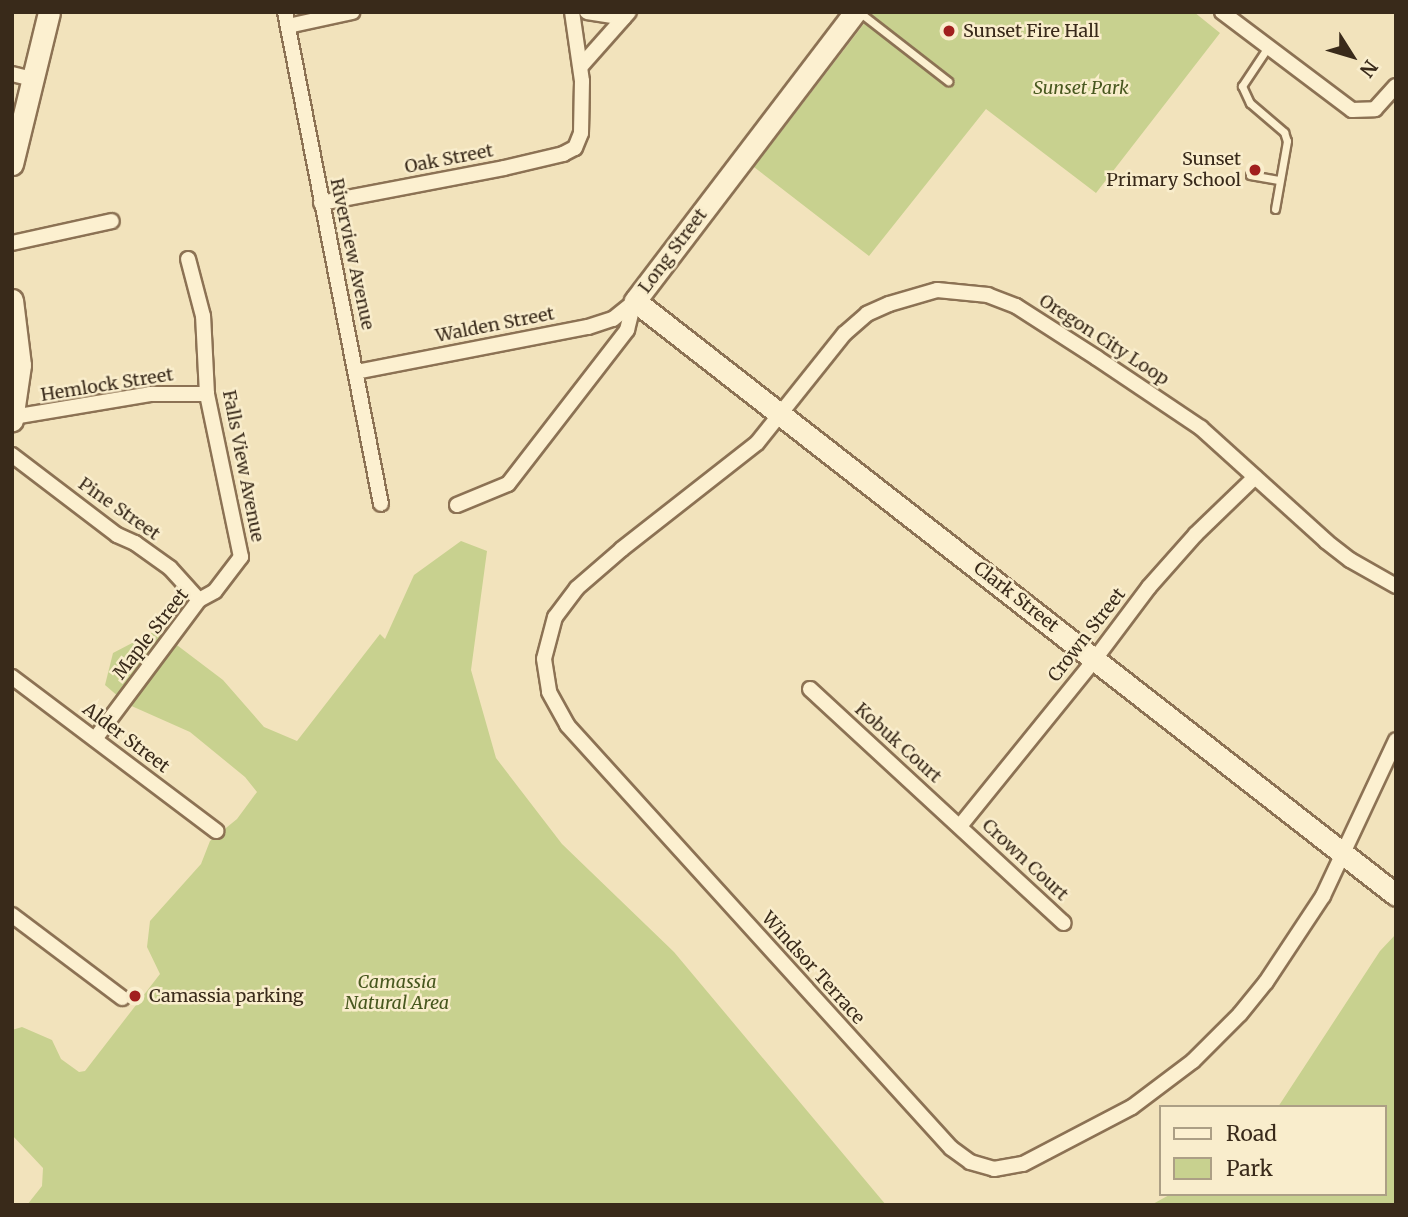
<!DOCTYPE html>
<style>
body{margin:0}
#map{position:relative;width:1408px;height:1217px;overflow:hidden;background:#f2e3bc;font-family:Merriweather,serif}
div>[style]{position:absolute}
[style*='--x']{left:calc(var(--x)*1px);top:calc(var(--y)*1px);width:calc(var(--w)*1px);rotate:calc(var(--a)*1deg)}
.green>*{inset:0;background:#c8d18f}
.roads{filter:drop-shadow(2px 0 #8c7254) drop-shadow(-2px 0 #8c7254) drop-shadow(0 2px #8c7254) drop-shadow(0 -2px #8c7254)}
.lane>*{height:7px;margin:-3.5px;padding:0 3.5px;transform-origin:3.5px;border-radius:3.5px;background:#fcf0d0}
.street>*{height:14px;margin:-7px;padding:0 7px;transform-origin:7px;border-radius:7px;background:#fcf0d0}
.secondary>*{height:21px;margin:-10.5px;padding:0 10.5px;transform-origin:10.5px;border-radius:10.5px;background:#fcf0d0}
.dots>*{width:19px;height:19px;translate:-50% -50%;box-sizing:border-box;border:4px solid #f9edcc;border-radius:50%}
span{translate:-50% -50%;white-space:nowrap;text-align:center;line-height:1.15;-webkit-text-stroke:5px #f9edcc;paint-order:stroke}
.poi-label{font-size:18px;color:#392a1a}
.left{translate:0 -50%;text-align:left}
.right{translate:-100% -50%;text-align:right}
.park-label{font-size:18px;color:#48581f;font-style:italic}
.street-label{font-size:18px;color:#392a1a}
.frame{position:absolute;inset:0;border:14px solid #392a1a;pointer-events:none}
.legend{position:absolute;left:1159px;top:1105px;width:228px;height:91px;box-sizing:border-box;background:#f9edcc;border:2px solid #ac9f85;margin:0;padding:9px 12px;list-style:none;font-size:21px;color:#392a1a}
.legend li{display:flex;align-items:center;gap:14px;height:35px}
.legend b{width:35px;border:2px solid #ac9f85}
.north{position:absolute;left:1317px;top:21px;width:70px;height:70px;-webkit-text-stroke:5px #f9edcc;paint-order:stroke;rotate:127deg;font-size:19px;font-weight:700;line-height:28px;text-align:center;color:#392a1a}
.north::after{content:'';display:block;margin:auto;width:24px;height:32px;background:#392a1a;clip-path:polygon(50% 0,100% 100%,50% 72%,0 100%)}
</style>
<div id="map">
<div class="green">
<i style="clip-path:polygon(873px 12px,1194px 12px,1220px 33px,1096px 193px,986px 109px,869px 256px,754px 167px)"></i>
<i style="clip-path:polygon(461px 541px,487px 551px,471px 670px,496px 758px,562px 844px,674px 952px,886px 1205px,27px 1205px,42px 1186px,43px 1168px,12px 1135px,12px 1030px,22px 1027px,52px 1040px,61px 1059px,79px 1072px,85px 1071px,160px 974px,147px 947px,150px 921px,201px 864px,210px 841px,237px 819px,257px 792px,245px 777px,190px 732px,127px 704px,105px 685px,113px 653px,157px 630px,223px 680px,264px 727px,297px 741px,380px 634px,385px 639px,414px 575px)"></i>
<i style="clip-path:polygon(1396px 934px,1396px 1205px,1151px 1205px,1171px 1194px,1385px 1194px,1385px 1107px,1278px 1107px,1380px 951px)"></i>
</div>
<div class="roads">
<div class="lane">
<i style="--x:859;--y:12;--w:113;--a:37.8"></i>
<i style="--x:1268;--y:47;--w:47;--a:123.7"></i>
<i style="--x:1242;--y:86;--w:19;--a:65"></i>
<i style="--x:1250;--y:103;--w:45;--a:40.5"></i>
<i style="--x:1284;--y:132;--w:9;--a:72"></i>
<i style="--x:1287;--y:141;--w:69;--a:100"></i>
<i style="--x:1250;--y:175;--w:29;--a:10"></i>
</div>
<div class="street">
<i style="--x:285;--y:12;--w:501;--a:78.96"></i>
<i style="--x:587;--y:12;--w:37;--a:9"></i>
<i style="--x:1222;--y:12;--w:163;--a:37"></i>
<i style="--x:1352;--y:110;--w:23;--a:-2"></i>
<i style="--x:1375;--y:109;--w:31;--a:-48"></i>
<i style="--x:288;--y:26;--w:66;--a:-12.3"></i>
<i style="--x:581;--y:66;--w:72;--a:-48.4"></i>
<i style="--x:12;--y:74;--w:21;--a:14"></i>
<i style="--x:321;--y:203;--w:186;--a:-10.8"></i>
<i style="--x:504;--y:168;--w:61;--a:-13.3"></i>
<i style="--x:563;--y:154;--w:13;--a:-27"></i>
<i style="--x:575;--y:148;--w:16;--a:-68"></i>
<i style="--x:581;--y:133;--w:52;--a:-88.9"></i>
<i style="--x:582;--y:81;--w:70;--a:-98.2"></i>
<i style="--x:12;--y:243;--w:102;--a:-12.4"></i>
<i style="--x:356;--y:372;--w:236;--a:-11"></i>
<i style="--x:588;--y:327;--w:26;--a:-18"></i>
<i style="--x:613;--y:319;--w:28;--a:-39"></i>
<i style="--x:13;--y:417;--w:139;--a:-9.5"></i>
<i style="--x:150;--y:394;--w:57;--a:0"></i>
<i style="--x:12;--y:455;--w:132;--a:37.3"></i>
<i style="--x:117;--y:535;--w:20;--a:24"></i>
<i style="--x:135;--y:543;--w:43;--a:35.5"></i>
<i style="--x:170;--y:568;--w:43;--a:47.8"></i>
<i style="--x:457;--y:505;--w:55;--a:-22.4"></i>
<i style="--x:508;--y:484;--w:195;--a:-52.3"></i>
<i style="--x:627;--y:330;--w:29;--a:-76"></i>
<i style="--x:1396;--y:586;--w:53;--a:-150.5"></i>
<i style="--x:1350;--y:560;--w:31;--a:-142"></i>
<i style="--x:1326;--y:541;--w:169;--a:-137.9"></i>
<i style="--x:1201;--y:428;--w:125;--a:-146.1"></i>
<i style="--x:1097;--y:358;--w:96;--a:-147.3"></i>
<i style="--x:1016;--y:306;--w:30;--a:-159"></i>
<i style="--x:988;--y:295;--w:51;--a:-174.4"></i>
<i style="--x:937;--y:290;--w:50;--a:163.7"></i>
<i style="--x:889;--y:304;--w:24;--a:156"></i>
<i style="--x:867;--y:314;--w:30;--a:139"></i>
<i style="--x:844;--y:334;--w:139;--a:128.6"></i>
<i style="--x:757;--y:443;--w:172;--a:141.9"></i>
<i style="--x:622;--y:549;--w:60;--a:139.1"></i>
<i style="--x:577;--y:588;--w:36;--a:127"></i>
<i style="--x:555;--y:617;--w:43;--a:104.7"></i>
<i style="--x:544;--y:659;--w:33;--a:81"></i>
<i style="--x:549;--y:692;--w:38;--a:61"></i>
<i style="--x:567;--y:725;--w:571;--a:47.77"></i>
<i style="--x:951;--y:1148;--w:24;--a:36"></i>
<i style="--x:970;--y:1162;--w:25;--a:16"></i>
<i style="--x:994;--y:1169;--w:29;--a:-10"></i>
<i style="--x:1023;--y:1164;--w:123;--a:-27.6"></i>
<i style="--x:1132;--y:1107;--w:76;--a:-37"></i>
<i style="--x:1193;--y:1061;--w:66;--a:-45"></i>
<i style="--x:1240;--y:1014;--w:41;--a:-50.9"></i>
<i style="--x:1266;--y:982;--w:103;--a:-56.5"></i>
<i style="--x:1323;--y:896;--w:172;--a:-64.9"></i>
<i style="--x:12;--y:677;--w:256;--a:37"></i>
<i style="--x:810;--y:689;--w:345;--a:42.7"></i>
<i style="--x:95;--y:739;--w:174;--a:-53.2"></i>
<i style="--x:199;--y:600;--w:18;--a:-29"></i>
<i style="--x:215;--y:591;--w:43;--a:-52.6"></i>
<i style="--x:241;--y:557;--w:167;--a:-101.8"></i>
<i style="--x:207;--y:394;--w:78;--a:-92.9"></i>
<i style="--x:203;--y:316;--w:59;--a:-104.7"></i>
<i style="--x:960;--y:826;--w:215;--a:-51"></i>
<i style="--x:1095;--y:659;--w:90;--a:-53.1"></i>
<i style="--x:1149;--y:587;--w:71;--a:-48.4"></i>
<i style="--x:1196;--y:534;--w:82;--a:-44"></i>
<i style="--x:12;--y:915;--w:138;--a:37"></i>
</div>
<div class="secondary">
<i style="--x:855;--y:12;--w:363;--a:127.3"></i>
<i style="--x:635;--y:301;--w:965;--a:37.97"></i>
<i style="--x:12;--y:164;--w:156;--a:-76.3"></i>
<i style="--x:12;--y:300;--w:65;--a:83"></i>
<i style="--x:20;--y:365;--w:56;--a:98.3"></i>
</div>
</div>
<div class="dots">
<i style="left:949px;top:31px;background:#a11f1e"></i>
<i style="left:1255px;top:170px;background:#a11f1e"></i>
<i style="left:135px;top:996px;background:#a11f1e"></i>
</div>
<div class="poi-label">
<span class="left" style="left:963px;top:31px">Sunset Fire Hall</span>
<span class="right" style="left:1241px;top:170px">Sunset<br>Primary School</span>
<span class="left" style="left:149px;top:996px">Camassia parking</span>
</div>
<div class="park-label">
<span style="left:1081px;top:88px">Sunset Park</span>
<span style="left:397px;top:993px">Camassia<br>Natural Area</span>
</div>
<div class="street-label">
<span style="left:449px;top:159px;rotate:-11deg">Oak Street</span>
<span style="left:673px;top:251px;rotate:-53deg">Long Street</span>
<span style="left:352px;top:254px;rotate:78deg">Riverview Avenue</span>
<span style="left:495px;top:325px;rotate:-11deg">Walden Street</span>
<span style="left:1104px;top:340px;rotate:33deg">Oregon City Loop</span>
<span style="left:107px;top:385px;rotate:-9deg">Hemlock Street</span>
<span style="left:243px;top:466px;rotate:79deg">Falls View Avenue</span>
<span style="left:119px;top:509px;rotate:35deg">Pine Street</span>
<span style="left:1016px;top:597px;rotate:38deg">Clark Street</span>
<span style="left:151px;top:634px;rotate:-52deg">Maple Street</span>
<span style="left:1087px;top:635px;rotate:-52deg">Crown Street</span>
<span style="left:126px;top:738px;rotate:37deg">Alder Street</span>
<span style="left:898px;top:743px;rotate:42deg">Kobuk Court</span>
<span style="left:1025px;top:860px;rotate:43deg">Crown Court</span>
<span style="left:813px;top:968px;rotate:48deg">Windsor Terrace</span>
</div>
<div class="frame"></div>
<ul class="legend">
<li><b style="height:9px;background:#fcf0d0"></b>Road</li>
<li><b style="height:19px;background:#c8d18f"></b>Park</li>
</ul>
<div class="north">N</div>
</div>
